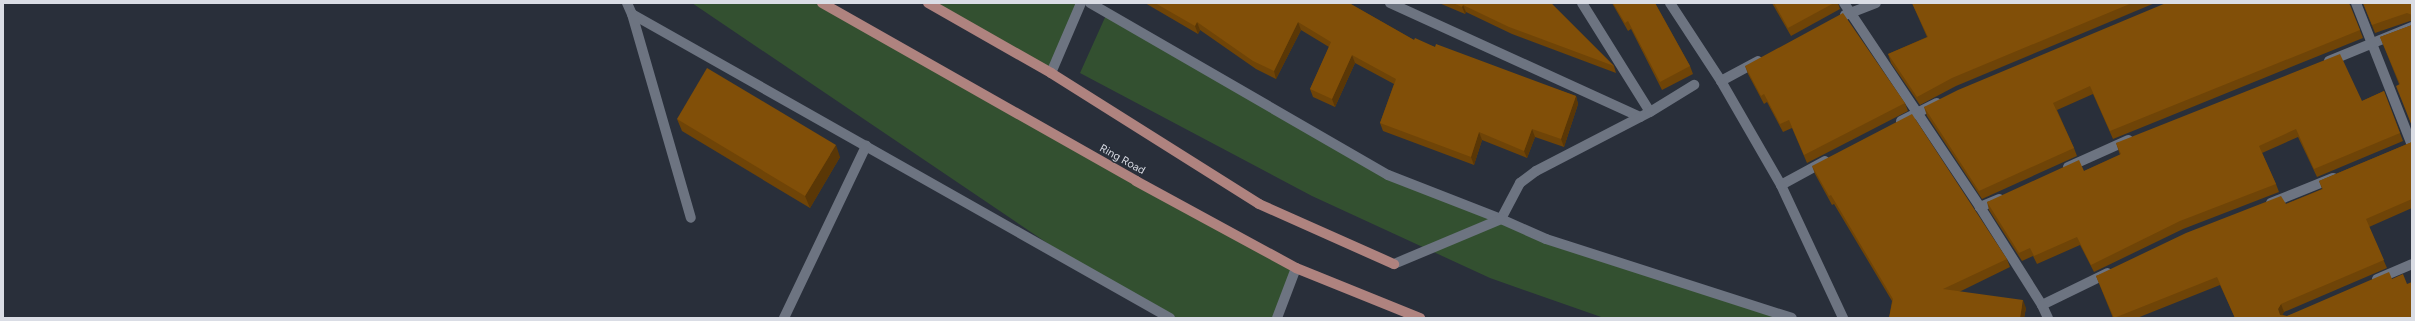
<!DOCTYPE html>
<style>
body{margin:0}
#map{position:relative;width:2415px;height:321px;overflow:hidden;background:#292f3a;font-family:Figtree,sans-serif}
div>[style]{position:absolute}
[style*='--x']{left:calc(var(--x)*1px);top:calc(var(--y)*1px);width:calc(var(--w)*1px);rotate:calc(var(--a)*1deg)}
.green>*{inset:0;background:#335030}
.service>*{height:10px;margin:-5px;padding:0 5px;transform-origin:5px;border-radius:5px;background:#6d7481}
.minor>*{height:10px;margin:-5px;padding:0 5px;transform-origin:5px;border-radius:5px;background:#6d7481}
.tertiary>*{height:10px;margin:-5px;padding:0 5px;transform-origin:5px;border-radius:5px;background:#6d7481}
.primary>*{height:10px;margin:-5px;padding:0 5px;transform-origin:5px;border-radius:5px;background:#af837f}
.wall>*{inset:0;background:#6f4407}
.shaded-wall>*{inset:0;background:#5a3706}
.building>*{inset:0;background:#814f08}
span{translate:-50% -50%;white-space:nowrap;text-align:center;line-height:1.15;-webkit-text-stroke:3px #292f3a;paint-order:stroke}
.street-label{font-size:11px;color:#dadde5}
.frame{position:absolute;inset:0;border:4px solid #dadde5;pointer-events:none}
</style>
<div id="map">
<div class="green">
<i style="clip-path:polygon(692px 3px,822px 3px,1296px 268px,1277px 318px,1170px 318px,1096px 276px)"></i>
<i style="clip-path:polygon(928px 3px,1081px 3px,1051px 73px)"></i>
<i style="clip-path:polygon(1107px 13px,1388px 175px,1501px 219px,1795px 318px,1604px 318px,1490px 278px,1312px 196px,1080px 73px)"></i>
</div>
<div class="service">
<i style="--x:627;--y:3;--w:12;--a:66"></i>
<i style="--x:632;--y:14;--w:618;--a:29.47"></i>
<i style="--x:1390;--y:3;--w:275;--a:24.5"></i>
<i style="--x:1582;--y:3;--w:128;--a:58"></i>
<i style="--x:632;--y:14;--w:212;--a:73.9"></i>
<i style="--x:1501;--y:219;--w:41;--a:-62.2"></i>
<i style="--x:1520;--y:183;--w:20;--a:-37"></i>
<i style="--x:1536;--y:171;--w:128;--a:-27.4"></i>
<i style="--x:1650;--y:112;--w:52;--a:-31.5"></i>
<i style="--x:784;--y:318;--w:191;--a:-64.5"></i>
<i style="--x:1277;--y:318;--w:53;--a:-69.2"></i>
</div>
<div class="minor">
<i style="--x:1090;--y:3;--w:344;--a:30"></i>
<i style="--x:1388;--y:175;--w:121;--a:21.3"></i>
<i style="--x:1670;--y:3;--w:93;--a:56.8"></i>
<i style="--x:1721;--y:81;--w:120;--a:60"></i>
<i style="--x:1781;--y:185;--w:147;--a:65"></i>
<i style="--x:1844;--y:3;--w:245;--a:56.3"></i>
<i style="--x:2356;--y:3;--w:153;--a:68.5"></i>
<i style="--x:1845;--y:15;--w:33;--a:-21"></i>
<i style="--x:2329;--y:61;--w:90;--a:-22.3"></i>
<i style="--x:1051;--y:73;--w:76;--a:-66.8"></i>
<i style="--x:1721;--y:81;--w:42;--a:-28.4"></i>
<i style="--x:1901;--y:121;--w:40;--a:-26.6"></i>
<i style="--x:2068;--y:167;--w:66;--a:-24.2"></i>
<i style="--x:1781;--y:185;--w:50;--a:-28.6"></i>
<i style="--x:1999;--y:199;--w:21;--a:157"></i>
<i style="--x:1980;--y:207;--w:116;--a:57.7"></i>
<i style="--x:2271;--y:203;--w:67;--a:-22"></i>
<i style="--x:2377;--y:279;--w:38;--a:-23"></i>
<i style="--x:2048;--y:318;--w:14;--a:-115"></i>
<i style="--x:2042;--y:305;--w:73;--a:-25.9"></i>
</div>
<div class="tertiary">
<i style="--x:1394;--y:264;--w:116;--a:-22.8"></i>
<i style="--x:1501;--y:219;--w:49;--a:24"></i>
<i style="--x:1546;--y:239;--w:258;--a:17.8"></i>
</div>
<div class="primary">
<i style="--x:822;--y:3;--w:361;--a:29.5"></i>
<i style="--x:1136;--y:181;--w:182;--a:28.5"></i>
<i style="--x:1296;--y:268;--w:134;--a:22"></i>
<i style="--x:928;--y:3;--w:142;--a:29.6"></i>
<i style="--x:1051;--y:73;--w:246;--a:32.2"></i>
<i style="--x:1259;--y:204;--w:148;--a:24"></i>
</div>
<div class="wall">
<i style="clip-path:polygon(1145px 3px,1349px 3px,1414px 40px,1435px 47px,1576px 96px,1578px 104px,1564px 147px,1535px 137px,1527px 158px,1482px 140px,1474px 165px,1383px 131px,1380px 123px,1394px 84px,1355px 63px,1335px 107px,1313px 97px,1310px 89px,1329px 47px,1301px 30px,1276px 79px,1256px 69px,1200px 30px,1198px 34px)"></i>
<i style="clip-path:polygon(1439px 3px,1551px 3px,1614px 66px,1616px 73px,1512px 34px,1466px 12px,1465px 14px)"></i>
<i style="clip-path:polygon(1612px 3px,1655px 3px,1690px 66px,1693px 74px,1662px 90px,1631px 29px,1628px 31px)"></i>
<i style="clip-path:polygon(1772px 3px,1838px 3px,1840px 9px,1791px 36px)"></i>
<i style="clip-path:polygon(1912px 3px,2155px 3px,1956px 86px,1920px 105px,1891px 63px,1888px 54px,1927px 37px)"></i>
<i style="clip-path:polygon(2363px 3px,2412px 3px,2412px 22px,2410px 21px,2375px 33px)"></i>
<i style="clip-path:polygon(2350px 5px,2363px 38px,2113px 139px,2093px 94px,2057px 110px,2074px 148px,2077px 156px,1982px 199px,1927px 116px,1924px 107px)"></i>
<i style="clip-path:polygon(2412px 25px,2412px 127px,2399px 84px,2380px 37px)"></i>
<i style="clip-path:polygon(1745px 66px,1905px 103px,1908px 111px,1807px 163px,1792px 128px,1783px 132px,1767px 102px,1764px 104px,1748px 74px)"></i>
<i style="clip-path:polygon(2384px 91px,2403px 141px,2317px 177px,2298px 137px,2262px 153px,2276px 184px,2279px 192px,2183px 229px,2094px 272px,2080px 245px,2037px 264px,2033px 256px,2022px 261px,1989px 210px,1987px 202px,2084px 171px,2120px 155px,2116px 143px,2362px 101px)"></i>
<i style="clip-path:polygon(677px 119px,840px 157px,810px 208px,682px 131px)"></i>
<i style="clip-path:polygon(2412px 142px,2412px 208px,2369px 227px,2387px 268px,2284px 312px,2282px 315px,2287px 316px,2392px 279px,2412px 318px,2235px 318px,2220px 285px,2137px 318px,2113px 318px,2096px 276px,2286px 204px,2322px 189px,2319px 181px)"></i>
<i style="clip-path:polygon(1812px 166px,2007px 259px,2010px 267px,1959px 292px,2026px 308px,2024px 318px,1889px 318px,1892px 301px,1834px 204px,1832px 205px,1815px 174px)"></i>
</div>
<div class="shaded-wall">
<i style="clip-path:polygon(1463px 5px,1466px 12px,1465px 14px,1462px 7px)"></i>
<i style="clip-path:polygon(1197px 22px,1200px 30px,1198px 34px,1195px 26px)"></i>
<i style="clip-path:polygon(1298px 22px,1301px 30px,1276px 79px,1274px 71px)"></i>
<i style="clip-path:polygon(1352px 55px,1355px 63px,1335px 107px,1332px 99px)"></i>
<i style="clip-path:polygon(1576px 96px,1578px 104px,1564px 147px,1561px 139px)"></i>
<i style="clip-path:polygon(1532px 129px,1535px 137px,1527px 158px,1524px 151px)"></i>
<i style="clip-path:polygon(1479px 132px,1482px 140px,1474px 165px,1471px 157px)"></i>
<i style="clip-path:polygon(836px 145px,840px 157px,810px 208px,805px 196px)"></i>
<i style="clip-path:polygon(2023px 300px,2026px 308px,2024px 318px,2020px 318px)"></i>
<i style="clip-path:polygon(2281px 304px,2284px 312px,2281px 318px,2278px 309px)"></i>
</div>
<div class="building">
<i style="clip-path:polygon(1155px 3px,1349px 3px,1414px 40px,1415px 38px,1435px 47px,1436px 44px,1576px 96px,1561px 139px,1532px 129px,1524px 151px,1479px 132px,1471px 157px,1380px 123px,1396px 79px,1352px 55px,1332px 99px,1310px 89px,1331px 42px,1298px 22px,1274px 71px,1253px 61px,1197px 22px,1195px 26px)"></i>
<i style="clip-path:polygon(1453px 3px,1551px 3px,1614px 66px,1509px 27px,1463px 5px,1462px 7px)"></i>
<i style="clip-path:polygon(1613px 3px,1655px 3px,1690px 66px,1660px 82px,1628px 21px,1625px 23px)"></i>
<i style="clip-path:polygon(1774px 3px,1834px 3px,1788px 28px)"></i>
<i style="clip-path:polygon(1912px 3px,2132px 3px,1952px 78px,1917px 97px,1888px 54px,1928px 37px)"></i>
<i style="clip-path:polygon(2166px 3px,2349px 3px,2360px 30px,2110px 131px,2090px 86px,2053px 103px,2074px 148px,1979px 191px,1924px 107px,1958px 90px)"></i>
<i style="clip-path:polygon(2363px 3px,2412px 3px,2412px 15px,2407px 13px,2372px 25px)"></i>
<i style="clip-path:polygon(1843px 13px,1905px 103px,1804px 155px,1789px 120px,1780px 124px,1764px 94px,1761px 96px,1745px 66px)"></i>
<i style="clip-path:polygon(2412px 24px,2412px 126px,2396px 86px,2400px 84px,2380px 37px,2412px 25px)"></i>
<i style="clip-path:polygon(2340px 54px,2362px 101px,2384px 91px,2400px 133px,2314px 169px,2296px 129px,2259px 146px,2276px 184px,2180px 221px,2091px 265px,2077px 237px,2034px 256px,2030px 248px,2019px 253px,1987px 202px,2079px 160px,2084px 171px,2121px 154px,2116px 143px)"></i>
<i style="clip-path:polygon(707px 68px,836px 145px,805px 196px,677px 119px)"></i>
<i style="clip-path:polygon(1912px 114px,2007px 259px,1943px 289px,2023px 300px,2020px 318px,1889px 318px,1893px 299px,1831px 195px,1829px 196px,1812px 166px)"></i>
<i style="clip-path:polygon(2412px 142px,2412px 199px,2366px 219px,2384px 260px,2281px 304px,2278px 309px,2280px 315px,2287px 316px,2389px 272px,2392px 279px,2403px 274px,2407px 284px,2412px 282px,2412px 318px,2235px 318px,2217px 277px,2114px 318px,2096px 276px,2186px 233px,2281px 196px,2286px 204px,2323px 189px,2319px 181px)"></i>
</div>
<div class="street-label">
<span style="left:1122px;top:160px;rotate:29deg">Ring Road</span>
</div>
<div class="frame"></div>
</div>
